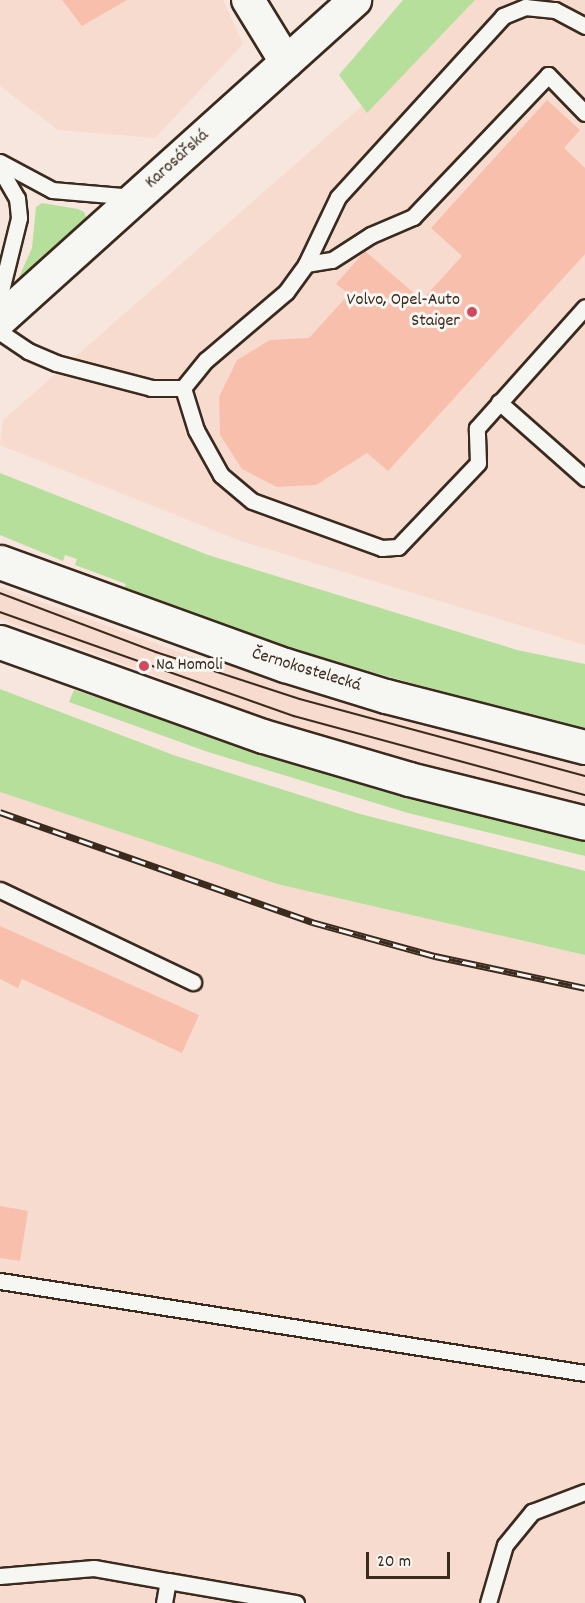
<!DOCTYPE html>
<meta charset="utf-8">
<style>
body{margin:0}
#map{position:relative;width:585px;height:1603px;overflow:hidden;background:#f7e6dd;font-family:Dekko,sans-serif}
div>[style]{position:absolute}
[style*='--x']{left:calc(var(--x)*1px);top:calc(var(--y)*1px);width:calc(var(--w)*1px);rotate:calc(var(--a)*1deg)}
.built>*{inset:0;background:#f7dbce}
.green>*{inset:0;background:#b6df9c}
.building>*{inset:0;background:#f8c0ac}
.roads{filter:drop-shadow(2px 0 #3b2a1e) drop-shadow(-2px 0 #3b2a1e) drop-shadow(0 2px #3b2a1e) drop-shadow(0 -2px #3b2a1e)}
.service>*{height:15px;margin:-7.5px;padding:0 7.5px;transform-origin:7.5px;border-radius:7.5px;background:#f6f6f2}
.minor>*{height:32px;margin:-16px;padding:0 16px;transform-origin:16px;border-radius:16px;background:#f6f6f2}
.secondary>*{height:33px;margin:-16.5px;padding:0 16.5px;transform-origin:16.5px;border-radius:16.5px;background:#f6f6f2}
.tram>*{height:1.5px;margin:-0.75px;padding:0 0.75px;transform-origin:0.75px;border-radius:0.75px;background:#3b2a1e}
.rail>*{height:7px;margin-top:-3.5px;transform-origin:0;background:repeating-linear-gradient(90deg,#f6f6f2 0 14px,#3b2a1e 0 28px);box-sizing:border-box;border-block:2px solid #3b2a1e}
.dots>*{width:16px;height:16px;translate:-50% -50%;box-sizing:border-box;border:3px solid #f6f6f2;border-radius:50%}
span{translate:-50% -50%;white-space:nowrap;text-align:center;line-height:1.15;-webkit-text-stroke:6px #f6f6f2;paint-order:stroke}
.street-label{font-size:18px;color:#3b2a1e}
.poi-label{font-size:18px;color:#3b2a1e}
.right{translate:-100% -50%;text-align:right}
.left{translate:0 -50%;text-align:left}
.scale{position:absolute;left:366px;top:1552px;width:84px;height:27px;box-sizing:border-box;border:3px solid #3b2a1e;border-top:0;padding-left:8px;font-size:18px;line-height:21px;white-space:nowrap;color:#3b2a1e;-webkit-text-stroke:4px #f6f6f2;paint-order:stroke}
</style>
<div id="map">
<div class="built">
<i style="clip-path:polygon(0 0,223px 0,243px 44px,155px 138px,58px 130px,0 86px)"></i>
<i style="clip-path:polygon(475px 0,585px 0,585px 645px,241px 541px,0 445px,3px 420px,362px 106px,367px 113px)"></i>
<i style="clip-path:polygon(0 587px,223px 668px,226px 663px,440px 727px,585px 764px,585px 807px,424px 767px,212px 703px,214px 697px,0 619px)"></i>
<i style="clip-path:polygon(0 792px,277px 884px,585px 955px,585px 1603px,0 1603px)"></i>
</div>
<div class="green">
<i style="clip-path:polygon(403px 0,475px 0,367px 113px,339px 75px)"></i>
<i style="clip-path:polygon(42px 203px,78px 209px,84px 212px,88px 221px,16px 284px,32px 248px,36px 207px)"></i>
<i style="clip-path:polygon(0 473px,208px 555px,517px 650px,585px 664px,585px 730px,312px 656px,123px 592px,126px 584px,75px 565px,77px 559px,65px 555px,63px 561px,0 535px)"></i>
<i style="clip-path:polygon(0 689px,176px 756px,360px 814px,585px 871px,585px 955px,277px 884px,0 792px)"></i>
<i style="clip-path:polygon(74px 690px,378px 788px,585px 840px,585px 856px,408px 813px,208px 752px,69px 702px)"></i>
</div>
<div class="building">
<i style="clip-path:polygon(62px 0,127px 0,82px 26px)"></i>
<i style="clip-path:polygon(547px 100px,580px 130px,564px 148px,585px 168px,585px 254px,388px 471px,367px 453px,316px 485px,277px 487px,242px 469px,220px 435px,219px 397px,237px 360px,270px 340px,309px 338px,349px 294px,336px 284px,365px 251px,422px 300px,462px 256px,431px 228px)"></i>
<i style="clip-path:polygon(0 926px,199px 1015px,182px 1053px,22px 979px,18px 988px,0 979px)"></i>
<i style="clip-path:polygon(0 1206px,28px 1211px,20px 1261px,0 1258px)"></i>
</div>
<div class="roads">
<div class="service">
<i style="--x:0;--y:162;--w:59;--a:28.3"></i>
<i style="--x:52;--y:190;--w:82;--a:4.9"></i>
<i style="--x:0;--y:169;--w:34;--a:60"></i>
<i style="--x:17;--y:198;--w:20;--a:84"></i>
<i style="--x:19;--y:218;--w:79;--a:103.9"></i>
<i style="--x:306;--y:264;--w:26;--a:-9"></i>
<i style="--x:332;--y:260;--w:46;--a:-32.7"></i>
<i style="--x:371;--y:235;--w:46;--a:-23.2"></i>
<i style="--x:413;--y:217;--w:196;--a:-46.4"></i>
<i style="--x:548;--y:75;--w:53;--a:45.8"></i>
<i style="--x:0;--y:332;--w:34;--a:34"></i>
<i style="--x:28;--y:351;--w:30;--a:23"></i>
<i style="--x:56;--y:363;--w:98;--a:14.7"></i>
<i style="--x:151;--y:388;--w:32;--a:0"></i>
<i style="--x:183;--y:388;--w:36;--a:-51"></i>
<i style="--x:206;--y:360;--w:105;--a:-40.4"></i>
<i style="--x:286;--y:292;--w:34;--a:-54"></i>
<i style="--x:306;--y:264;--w:74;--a:-64.5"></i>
<i style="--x:338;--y:197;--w:245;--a:-47.6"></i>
<i style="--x:503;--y:16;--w:24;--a:-22"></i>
<i style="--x:525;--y:7;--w:30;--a:6"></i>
<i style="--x:555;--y:10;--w:34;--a:28"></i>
<i style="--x:183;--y:388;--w:44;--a:72.8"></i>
<i style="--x:196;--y:430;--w:51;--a:60.9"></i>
<i style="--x:221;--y:475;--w:40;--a:40"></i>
<i style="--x:252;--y:501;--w:138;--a:19.9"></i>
<i style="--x:382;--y:548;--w:16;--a:-4"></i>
<i style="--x:398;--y:547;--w:116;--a:-46.4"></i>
<i style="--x:478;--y:463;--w:35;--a:-92"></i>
<i style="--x:477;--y:428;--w:162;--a:-48.2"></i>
<i style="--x:499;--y:402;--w:115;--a:41.5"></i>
<i style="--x:0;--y:890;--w:214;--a:25.5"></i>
<i style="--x:0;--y:1281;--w:592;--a:8.94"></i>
<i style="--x:0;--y:1576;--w:94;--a:-4.9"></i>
<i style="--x:94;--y:1568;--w:75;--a:10"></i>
<i style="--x:164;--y:1603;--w:22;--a:-80"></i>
<i style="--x:168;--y:1581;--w:130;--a:9.8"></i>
<i style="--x:488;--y:1603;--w:60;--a:-73.7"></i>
<i style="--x:505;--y:1545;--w:43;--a:-50.7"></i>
<i style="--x:532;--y:1512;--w:57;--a:-20.7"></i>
</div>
<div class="minor">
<i style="--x:248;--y:0;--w:73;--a:58.5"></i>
<i style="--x:0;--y:320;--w:478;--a:-42"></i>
</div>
<div class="secondary">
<i style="--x:0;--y:562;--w:303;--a:19.9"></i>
<i style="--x:285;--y:665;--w:106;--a:17.1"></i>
<i style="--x:386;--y:696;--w:205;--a:14.4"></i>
<i style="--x:0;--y:642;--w:279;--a:19.7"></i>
<i style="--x:263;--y:736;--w:152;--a:16.4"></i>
<i style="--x:409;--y:779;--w:181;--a:14"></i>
</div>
</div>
<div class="tram">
<i style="--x:0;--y:593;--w:167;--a:20.7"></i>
<i style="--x:156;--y:652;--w:151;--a:18.1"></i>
<i style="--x:300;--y:699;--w:295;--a:15.1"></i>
<i style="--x:0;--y:612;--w:312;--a:19.5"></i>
<i style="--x:294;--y:716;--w:302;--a:15.2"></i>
</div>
<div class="rail">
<i style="--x:0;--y:812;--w:331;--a:19.4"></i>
<i style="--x:312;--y:922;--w:128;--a:15.5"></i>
<i style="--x:435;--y:956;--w:153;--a:12"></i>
</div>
<div class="dots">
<i style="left:472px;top:312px;background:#d1495b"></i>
<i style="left:144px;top:666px;background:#d1495b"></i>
</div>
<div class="street-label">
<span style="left:178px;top:160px;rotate:-42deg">Karosářská</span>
<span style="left:306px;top:671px;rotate:17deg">Černokostelecká</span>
</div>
<div class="poi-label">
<span class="right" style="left:460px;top:312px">Volvo, Opel-Auto<br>Staiger</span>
<span class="left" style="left:156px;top:666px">Na Homoli</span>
</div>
<div class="scale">20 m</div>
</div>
